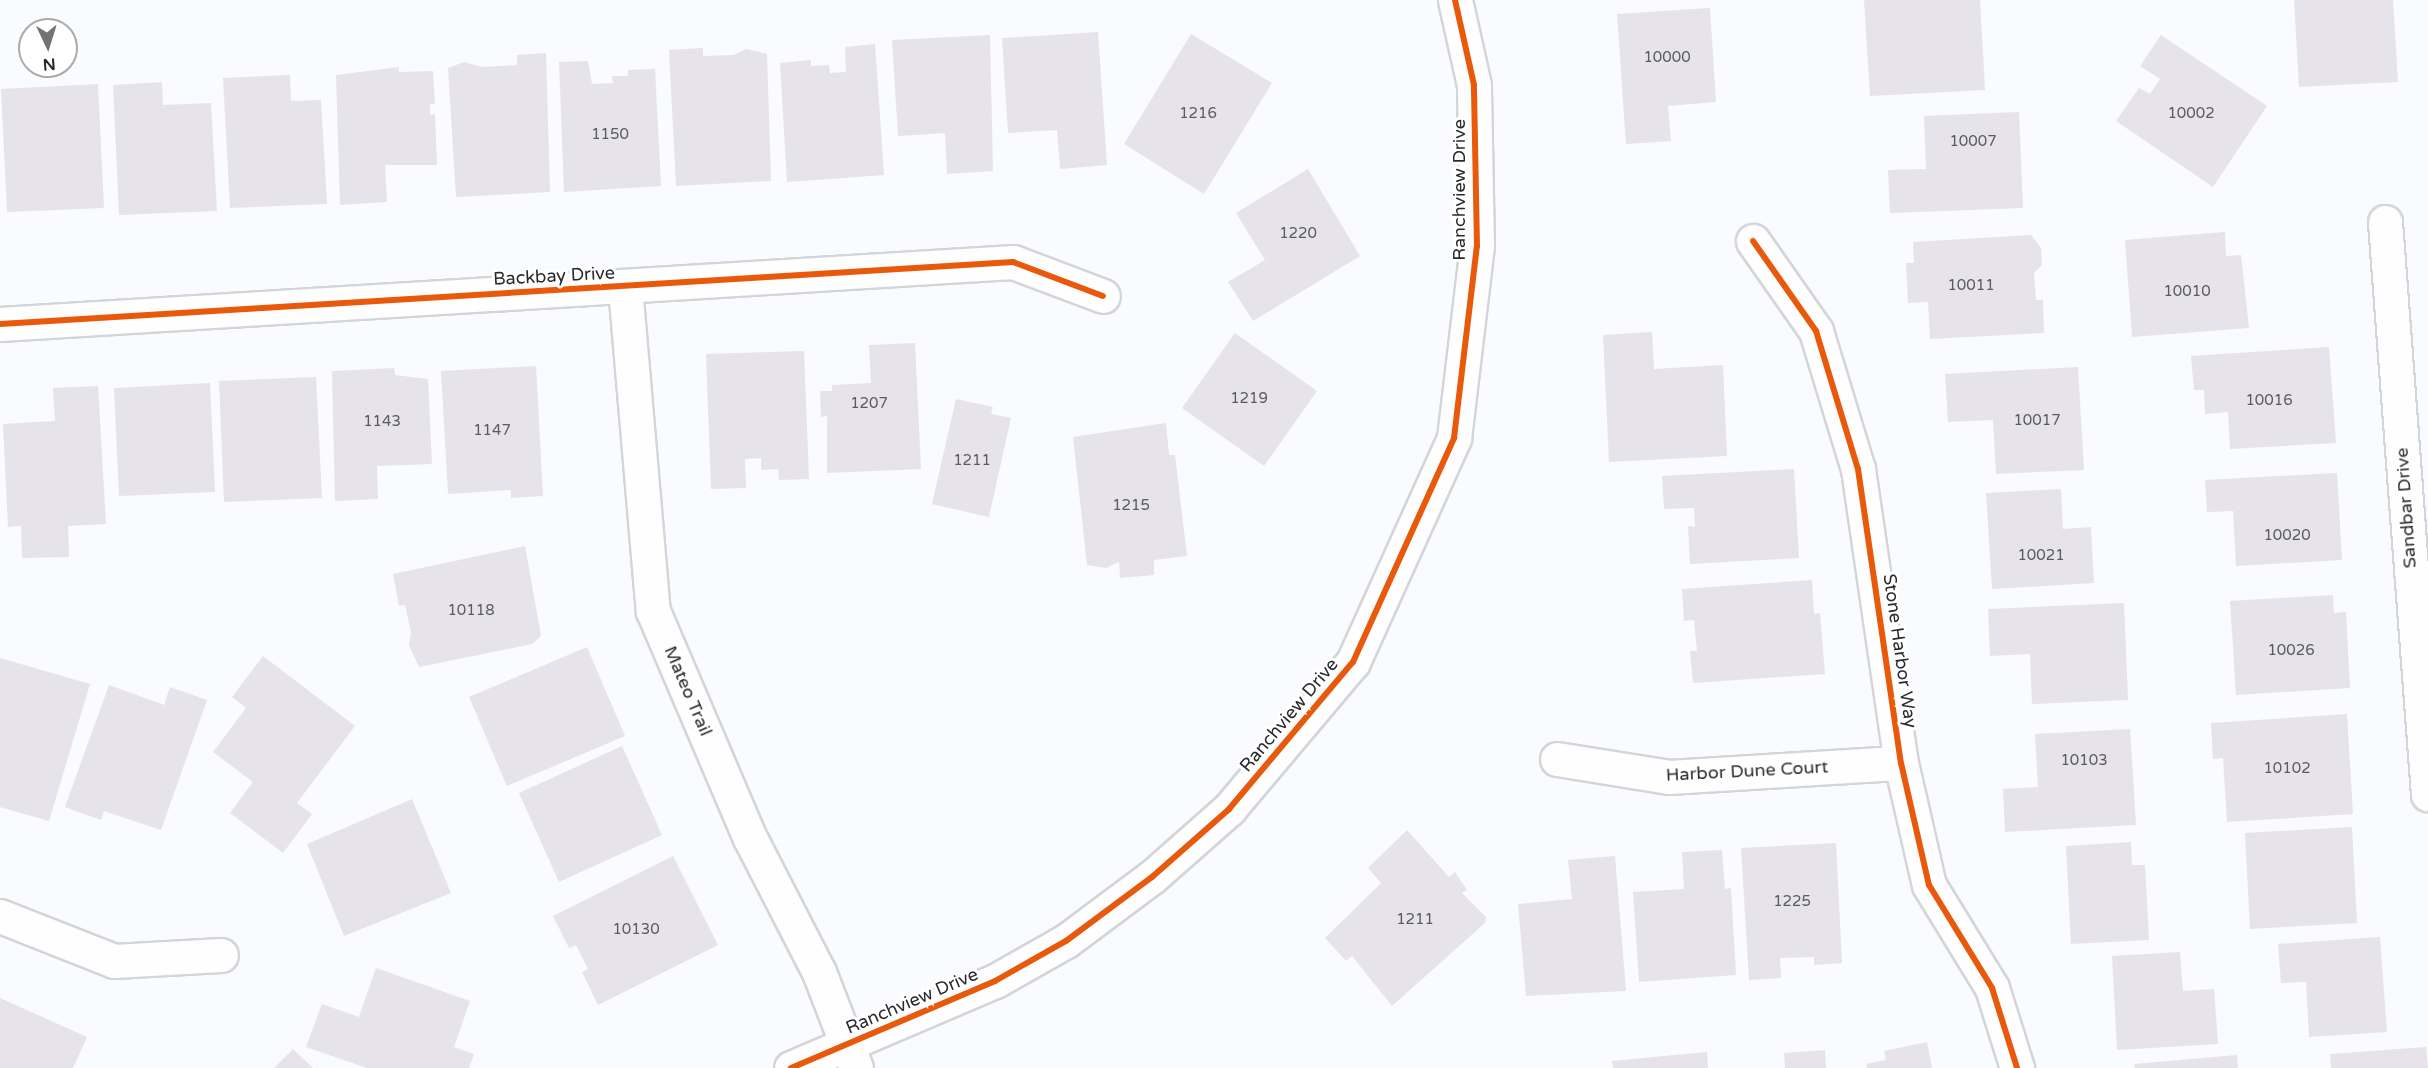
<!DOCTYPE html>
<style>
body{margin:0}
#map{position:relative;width:2428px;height:1068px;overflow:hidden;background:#f9fbfe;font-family:"Varela Round",sans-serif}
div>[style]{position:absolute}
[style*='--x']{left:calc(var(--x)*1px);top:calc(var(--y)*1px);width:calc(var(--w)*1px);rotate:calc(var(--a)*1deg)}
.building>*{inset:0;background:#e6e3eb}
.roads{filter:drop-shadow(2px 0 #d4d5d8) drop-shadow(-2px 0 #d4d5d8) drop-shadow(0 2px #d4d5d8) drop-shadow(0 -2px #d4d5d8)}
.minor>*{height:33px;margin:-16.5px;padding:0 16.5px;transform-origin:16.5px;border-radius:16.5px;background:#fefeff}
.cycleway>*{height:6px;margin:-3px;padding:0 3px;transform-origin:3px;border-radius:3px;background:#e8590c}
span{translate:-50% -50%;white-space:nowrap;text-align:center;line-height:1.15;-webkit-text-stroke:6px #fff;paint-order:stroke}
.number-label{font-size:15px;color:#5b5b5f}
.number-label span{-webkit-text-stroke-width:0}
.street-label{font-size:18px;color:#292a2c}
.north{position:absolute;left:18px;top:18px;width:60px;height:60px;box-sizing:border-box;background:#fff;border:2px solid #a9aaab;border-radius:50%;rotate:176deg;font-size:16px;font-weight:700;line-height:24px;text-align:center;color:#292a2c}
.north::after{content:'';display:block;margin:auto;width:21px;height:27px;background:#727376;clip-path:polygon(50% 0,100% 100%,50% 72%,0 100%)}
</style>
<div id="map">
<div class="building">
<i style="clip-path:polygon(1864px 0,1980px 0,1985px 90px,1870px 96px)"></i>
<i style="clip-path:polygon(2294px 0,2393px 0,2398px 82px,2299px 87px)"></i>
<i style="clip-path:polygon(1710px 8px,1716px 102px,1668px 106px,1671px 141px,1626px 144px,1617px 14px)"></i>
<i style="clip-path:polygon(1098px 32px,1107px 165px,1060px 169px,1057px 130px,1008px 133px,1002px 38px)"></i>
<i style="clip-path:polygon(1191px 34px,1272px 83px,1204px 194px,1124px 144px)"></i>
<i style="clip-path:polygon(990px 35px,993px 171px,947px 174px,945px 133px,898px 136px,892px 40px)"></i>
<i style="clip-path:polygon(2161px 35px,2267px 106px,2213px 187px,2116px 121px,2139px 88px,2150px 94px,2160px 79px,2140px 66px)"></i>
<i style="clip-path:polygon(875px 44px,884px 175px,787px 182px,780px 63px,811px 60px,811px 66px,829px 65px,830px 73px,846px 72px,845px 47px)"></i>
<i style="clip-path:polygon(703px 48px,703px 56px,733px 55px,746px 49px,767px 54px,771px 181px,676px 186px,669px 50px)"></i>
<i style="clip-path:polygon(546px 53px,550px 192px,456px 197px,448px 68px,464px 62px,482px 67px,517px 65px,517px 55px)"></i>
<i style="clip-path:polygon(588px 61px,592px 84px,613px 83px,612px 76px,628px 76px,628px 70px,655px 69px,661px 186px,564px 192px,559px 62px)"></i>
<i style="clip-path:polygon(399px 67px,399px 72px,433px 71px,435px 104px,430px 104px,430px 115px,435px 114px,437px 165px,385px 165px,387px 202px,340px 205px,336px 75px)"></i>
<i style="clip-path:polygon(290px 75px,291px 101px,321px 100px,327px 204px,230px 208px,223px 78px)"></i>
<i style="clip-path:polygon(162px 82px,163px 105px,211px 103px,217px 211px,119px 215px,113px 85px)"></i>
<i style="clip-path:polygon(98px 84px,104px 208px,7px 212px,1px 89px)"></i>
<i style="clip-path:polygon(2019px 112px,2023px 208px,1890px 213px,1888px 170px,1926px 169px,1924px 116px)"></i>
<i style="clip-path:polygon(1308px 169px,1360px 256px,1253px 321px,1228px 282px,1265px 260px,1236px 213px)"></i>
<i style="clip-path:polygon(2225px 232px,2226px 256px,2241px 255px,2249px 328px,2132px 337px,2125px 240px)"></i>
<i style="clip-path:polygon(2031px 235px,2041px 248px,2042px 265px,2034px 273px,2036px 300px,2043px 300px,2044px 333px,1930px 339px,1928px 302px,1908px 303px,1906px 263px,1914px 263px,1913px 242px)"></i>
<i style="clip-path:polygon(1652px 332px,1654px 369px,1723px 365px,1727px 456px,1609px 462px,1603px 335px)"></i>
<i style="clip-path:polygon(1235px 333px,1317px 391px,1264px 466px,1182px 408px)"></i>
<i style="clip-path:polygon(915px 343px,921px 469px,827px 473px,827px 416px,821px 417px,820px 391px,832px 391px,832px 385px,871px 383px,869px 345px)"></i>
<i style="clip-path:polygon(2329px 347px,2336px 443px,2230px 449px,2228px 412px,2205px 414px,2204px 390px,2194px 390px,2191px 356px)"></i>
<i style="clip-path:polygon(804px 351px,809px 479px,779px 480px,778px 469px,761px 470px,761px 458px,745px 459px,746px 488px,711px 489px,706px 354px)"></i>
<i style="clip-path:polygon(536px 366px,543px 496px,511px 498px,511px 490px,448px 494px,441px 371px)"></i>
<i style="clip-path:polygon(2078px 367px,2084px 470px,1996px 474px,1993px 420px,1948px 422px,1945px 374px)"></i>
<i style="clip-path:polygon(394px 368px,395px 375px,428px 379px,432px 464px,377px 466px,378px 499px,335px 501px,332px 371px)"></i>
<i style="clip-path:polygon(316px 377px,322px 498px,224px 502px,219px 381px)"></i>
<i style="clip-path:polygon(210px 383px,215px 492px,119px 496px,114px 388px)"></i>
<i style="clip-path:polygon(98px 386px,106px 524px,68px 526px,69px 557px,22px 558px,21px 526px,8px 527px,3px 424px,55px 421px,53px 388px)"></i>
<i style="clip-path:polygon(956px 399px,993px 407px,991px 414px,1011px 418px,989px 517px,932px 504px)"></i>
<i style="clip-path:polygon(1166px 423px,1169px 455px,1175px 455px,1187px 556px,1154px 560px,1154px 575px,1120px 578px,1119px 562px,1106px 568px,1087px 565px,1073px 437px)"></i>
<i style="clip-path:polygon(1794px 469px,1799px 558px,1690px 564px,1688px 526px,1695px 527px,1694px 508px,1664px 509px,1662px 476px)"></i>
<i style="clip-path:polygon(2337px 473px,2342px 560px,2236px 566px,2233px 511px,2207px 512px,2205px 480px)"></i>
<i style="clip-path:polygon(2061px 489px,2063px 529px,2091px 527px,2094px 583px,1992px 589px,1986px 493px)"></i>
<i style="clip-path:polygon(525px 546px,541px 636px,532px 644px,419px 667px,409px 645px,411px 632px,405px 605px,399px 606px,393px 574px)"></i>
<i style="clip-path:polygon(1812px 580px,1814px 614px,1820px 613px,1825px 674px,1693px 683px,1690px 651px,1697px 651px,1694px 620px,1684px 621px,1682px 589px)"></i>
<i style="clip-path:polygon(2333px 595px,2334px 613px,2346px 612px,2350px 688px,2236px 695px,2230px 601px)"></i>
<i style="clip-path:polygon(2124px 603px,2128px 700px,2032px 704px,2030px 654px,1990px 656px,1988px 609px)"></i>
<i style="clip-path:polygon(587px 647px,625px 736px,507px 786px,469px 697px)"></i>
<i style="clip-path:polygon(263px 656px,355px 726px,297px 803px,312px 814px,283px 853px,230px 813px,253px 782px,213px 752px,246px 708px,232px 697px)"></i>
<i style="clip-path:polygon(0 658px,90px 684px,49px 821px,0 807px)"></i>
<i style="clip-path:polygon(109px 685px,164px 705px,170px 687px,207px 700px,161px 830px,104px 811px,101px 820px,65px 807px)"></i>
<i style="clip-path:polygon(2347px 714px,2353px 814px,2227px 822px,2223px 758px,2213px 759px,2211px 723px)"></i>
<i style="clip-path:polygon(2130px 729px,2136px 825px,2005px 832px,2003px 789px,2038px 787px,2035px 734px)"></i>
<i style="clip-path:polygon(622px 746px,662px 835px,559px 882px,519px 793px)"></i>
<i style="clip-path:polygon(412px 799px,451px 893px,344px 936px,307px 844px)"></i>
<i style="clip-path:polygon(2352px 827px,2357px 923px,2250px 929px,2245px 833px)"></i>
<i style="clip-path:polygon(1407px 830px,1449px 877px,1455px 872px,1467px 890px,1462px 893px,1486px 917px,1485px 923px,1392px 1006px,1352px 956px,1346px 961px,1325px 938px,1381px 883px,1368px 868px)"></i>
<i style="clip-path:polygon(2131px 842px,2132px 865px,2145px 865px,2149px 940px,2071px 944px,2066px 846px)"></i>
<i style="clip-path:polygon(1836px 843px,1842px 963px,1814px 965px,1814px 957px,1780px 958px,1781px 978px,1749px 980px,1741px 848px)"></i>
<i style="clip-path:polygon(1722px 850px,1725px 889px,1731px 888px,1736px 975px,1639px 982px,1633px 892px,1684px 889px,1682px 852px)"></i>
<i style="clip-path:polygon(673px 856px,718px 945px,598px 1005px,582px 972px,588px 969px,576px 945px,569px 948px,553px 916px)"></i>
<i style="clip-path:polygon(1615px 856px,1626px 991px,1526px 996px,1518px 904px,1572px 899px,1568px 860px)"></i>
<i style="clip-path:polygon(2380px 937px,2387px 1032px,2309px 1037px,2306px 982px,2281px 983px,2278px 944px)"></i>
<i style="clip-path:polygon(2180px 952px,2183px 991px,2214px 989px,2218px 1044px,2117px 1050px,2112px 956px)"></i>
<i style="clip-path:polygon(376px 968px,470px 1001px,454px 1047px,474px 1054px,469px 1068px,367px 1068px,306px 1047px,322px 1004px,359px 1017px)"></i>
<i style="clip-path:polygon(0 998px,87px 1037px,73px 1068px,0 1068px)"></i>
<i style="clip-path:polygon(1927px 1042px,1932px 1068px,1867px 1068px,1866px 1064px,1886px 1060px,1884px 1051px)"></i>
<i style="clip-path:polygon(2426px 1047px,2428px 1068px,2331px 1068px,2330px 1054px)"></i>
<i style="clip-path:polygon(293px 1049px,313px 1068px,274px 1068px)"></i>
<i style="clip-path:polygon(1825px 1050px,1826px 1068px,1785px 1068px,1784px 1053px)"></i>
<i style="clip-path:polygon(1707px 1052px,1708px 1068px,1613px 1068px,1612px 1061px)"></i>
<i style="clip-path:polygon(2237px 1055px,2238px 1068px,2135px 1068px,2134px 1064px)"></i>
</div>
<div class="roads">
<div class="minor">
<i style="--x:2385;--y:222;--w:574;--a:85.7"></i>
<i style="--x:1753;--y:241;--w:110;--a:55"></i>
<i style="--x:1816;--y:331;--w:144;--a:73.1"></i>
<i style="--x:1858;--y:469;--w:297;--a:81.7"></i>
<i style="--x:1901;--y:763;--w:125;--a:77.1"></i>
<i style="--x:1929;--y:885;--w:121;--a:58.5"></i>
<i style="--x:1992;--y:988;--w:84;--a:72.6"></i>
<i style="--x:625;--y:287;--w:325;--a:85.1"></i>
<i style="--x:653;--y:611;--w:247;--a:66.9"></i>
<i style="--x:750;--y:838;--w:151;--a:62.8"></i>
<i style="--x:819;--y:972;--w:103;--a:68.9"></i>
<i style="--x:0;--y:324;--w:1015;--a:-3.5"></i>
<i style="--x:1013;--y:262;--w:96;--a:20.7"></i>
<i style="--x:1557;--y:759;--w:113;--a:9.1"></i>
<i style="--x:1669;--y:777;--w:232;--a:-3.5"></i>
<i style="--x:0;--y:916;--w:123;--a:21.5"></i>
<i style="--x:114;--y:961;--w:107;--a:-3.2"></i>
<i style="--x:791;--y:1068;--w:222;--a:-23.1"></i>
<i style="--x:995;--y:981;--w:81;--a:-29.4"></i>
<i style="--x:1066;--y:941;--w:107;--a:-36.7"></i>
<i style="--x:1152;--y:877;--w:103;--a:-41.4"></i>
<i style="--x:1229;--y:809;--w:192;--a:-49.9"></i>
<i style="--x:1353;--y:662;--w:246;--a:-65.7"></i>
<i style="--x:1454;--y:438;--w:193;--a:-83.2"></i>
<i style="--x:1477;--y:246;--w:161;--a:-91.1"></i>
<i style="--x:1474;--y:85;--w:87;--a:-102.6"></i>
</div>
</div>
<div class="cycleway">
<i style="--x:1753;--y:241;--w:110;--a:55"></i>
<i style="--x:1816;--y:331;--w:144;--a:73.1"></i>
<i style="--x:1858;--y:469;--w:297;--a:81.7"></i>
<i style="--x:1901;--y:763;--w:125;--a:77.1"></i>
<i style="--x:1929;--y:885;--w:121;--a:58.5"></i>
<i style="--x:1992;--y:988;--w:84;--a:72.6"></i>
<i style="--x:0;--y:324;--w:1015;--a:-3.5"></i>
<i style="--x:1013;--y:262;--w:96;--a:20.7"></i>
<i style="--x:791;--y:1068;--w:222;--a:-23.1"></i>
<i style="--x:995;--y:981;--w:81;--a:-29.4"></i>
<i style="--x:1066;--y:941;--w:107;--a:-36.7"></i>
<i style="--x:1152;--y:877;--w:103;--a:-41.4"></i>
<i style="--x:1229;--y:809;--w:192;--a:-49.9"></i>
<i style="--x:1353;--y:662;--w:246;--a:-65.7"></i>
<i style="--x:1454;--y:438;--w:193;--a:-83.2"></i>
<i style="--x:1477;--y:246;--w:161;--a:-91.1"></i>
<i style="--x:1474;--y:85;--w:87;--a:-102.6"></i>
</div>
<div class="number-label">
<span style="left:1667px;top:58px">10000</span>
<span style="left:1198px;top:114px">1216</span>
<span style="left:2191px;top:114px">10002</span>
<span style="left:610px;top:135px">1150</span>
<span style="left:1973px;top:142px">10007</span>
<span style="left:1298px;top:234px">1220</span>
<span style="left:1971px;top:286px">10011</span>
<span style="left:2187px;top:292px">10010</span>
<span style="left:1249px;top:399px">1219</span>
<span style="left:2269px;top:401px">10016</span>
<span style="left:869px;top:404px">1207</span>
<span style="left:2037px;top:421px">10017</span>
<span style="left:382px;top:422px">1143</span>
<span style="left:492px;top:431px">1147</span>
<span style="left:972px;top:461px">1211</span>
<span style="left:1131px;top:506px">1215</span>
<span style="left:2287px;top:536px">10020</span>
<span style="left:2041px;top:556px">10021</span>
<span style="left:471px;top:611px">10118</span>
<span style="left:2291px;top:651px">10026</span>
<span style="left:2084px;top:761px">10103</span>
<span style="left:2287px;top:769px">10102</span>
<span style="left:1792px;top:902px">1225</span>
<span style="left:1415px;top:920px">1211</span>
<span style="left:636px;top:930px">10130</span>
</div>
<div class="street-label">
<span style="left:1459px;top:190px;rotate:-90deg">Ranchview Drive</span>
<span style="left:554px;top:276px;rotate:-3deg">Backbay Drive</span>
<span style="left:2406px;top:508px;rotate:-94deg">Sandbar Drive</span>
<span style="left:1900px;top:651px;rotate:82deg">Stone Harbor Way</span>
<span style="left:688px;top:691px;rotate:67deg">Mateo Trail</span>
<span style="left:1289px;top:715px;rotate:-50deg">Ranchview Drive</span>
<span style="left:1747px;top:771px;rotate:-3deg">Harbor Dune Court</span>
<span style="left:912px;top:1001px;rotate:-23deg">Ranchview Drive</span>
</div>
<div class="north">N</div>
</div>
